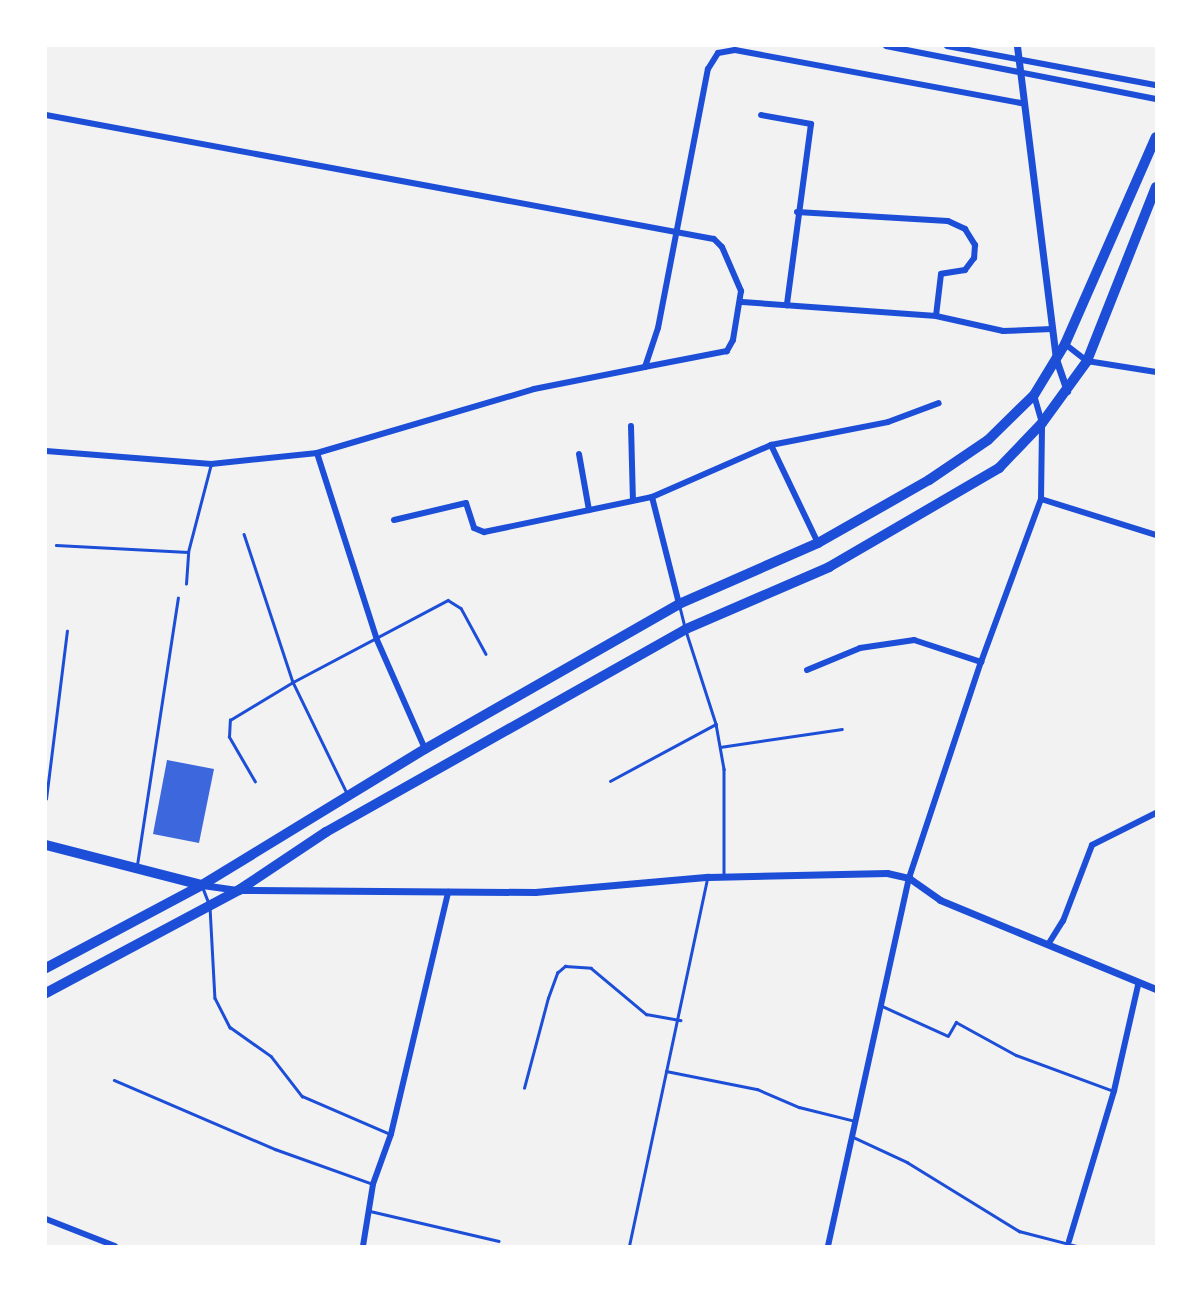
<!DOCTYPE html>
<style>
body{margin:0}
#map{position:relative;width:1202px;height:1292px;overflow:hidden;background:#f2f2f2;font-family:Georgia,serif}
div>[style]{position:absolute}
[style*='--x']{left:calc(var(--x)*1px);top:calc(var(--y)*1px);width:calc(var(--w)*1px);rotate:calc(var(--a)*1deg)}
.building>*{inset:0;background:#3d67dc}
.service>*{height:2.5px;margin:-1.25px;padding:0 1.25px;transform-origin:1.25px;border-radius:1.25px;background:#1d4ed8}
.minor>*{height:6px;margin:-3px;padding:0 3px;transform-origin:3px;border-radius:3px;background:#1d4ed8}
.tertiary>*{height:7px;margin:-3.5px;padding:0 3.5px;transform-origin:3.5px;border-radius:3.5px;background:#1d4ed8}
.primary>*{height:10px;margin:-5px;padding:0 5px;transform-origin:5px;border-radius:5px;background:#1d4ed8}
span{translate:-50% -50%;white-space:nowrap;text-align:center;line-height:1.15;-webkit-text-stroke:7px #fff;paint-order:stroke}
.frame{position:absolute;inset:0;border:47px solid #fff;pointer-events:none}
</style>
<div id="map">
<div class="building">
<i style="clip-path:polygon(167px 760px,214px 769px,199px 843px,153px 834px)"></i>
</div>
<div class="service">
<i style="--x:244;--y:534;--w:156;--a:71.7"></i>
<i style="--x:293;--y:682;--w:123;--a:64.1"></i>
<i style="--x:56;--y:545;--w:132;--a:3"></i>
<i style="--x:186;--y:584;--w:32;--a:-86"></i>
<i style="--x:188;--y:552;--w:91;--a:-75.4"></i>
<i style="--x:680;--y:607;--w:21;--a:76"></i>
<i style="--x:687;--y:634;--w:95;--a:72.1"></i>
<i style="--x:716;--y:724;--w:46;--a:79.9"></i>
<i style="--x:724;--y:769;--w:105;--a:90"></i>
<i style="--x:720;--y:747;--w:123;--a:-8.4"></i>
<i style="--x:610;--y:781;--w:120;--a:-28.3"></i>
<i style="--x:255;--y:782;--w:52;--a:-120"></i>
<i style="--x:229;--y:737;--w:17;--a:-87"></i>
<i style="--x:230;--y:720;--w:74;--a:-31.1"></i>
<i style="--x:293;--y:682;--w:175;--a:-27.9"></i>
<i style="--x:448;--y:600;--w:15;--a:32"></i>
<i style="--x:461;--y:608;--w:52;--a:61.5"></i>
<i style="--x:46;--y:799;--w:169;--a:-82.9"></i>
<i style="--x:137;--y:865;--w:270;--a:-81.3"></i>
<i style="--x:203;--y:888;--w:14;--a:69"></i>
<i style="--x:210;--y:907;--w:91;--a:86.9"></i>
<i style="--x:215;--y:998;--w:33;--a:63"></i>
<i style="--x:230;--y:1027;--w:50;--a:35.3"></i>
<i style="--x:271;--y:1056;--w:51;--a:52.2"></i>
<i style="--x:302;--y:1096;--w:94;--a:23.3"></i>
<i style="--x:882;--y:1006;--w:72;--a:24.4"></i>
<i style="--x:948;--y:1036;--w:16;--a:-60"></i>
<i style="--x:956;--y:1022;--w:68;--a:28.8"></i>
<i style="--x:1016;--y:1055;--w:104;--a:20.2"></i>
<i style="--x:666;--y:1071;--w:93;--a:11.2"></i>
<i style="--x:757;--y:1089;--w:46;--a:23.2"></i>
<i style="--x:799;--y:1107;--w:58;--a:14"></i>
<i style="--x:114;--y:1080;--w:175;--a:23.2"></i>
<i style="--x:275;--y:1149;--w:104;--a:19.7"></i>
<i style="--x:524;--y:1088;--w:93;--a:-75.1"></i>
<i style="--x:548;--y:998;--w:27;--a:-70"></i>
<i style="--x:557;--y:973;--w:11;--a:-41"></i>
<i style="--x:565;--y:966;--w:26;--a:4"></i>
<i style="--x:591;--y:968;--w:72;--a:39.9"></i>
<i style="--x:646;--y:1014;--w:35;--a:10"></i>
<i style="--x:853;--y:1137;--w:60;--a:24.8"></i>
<i style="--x:907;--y:1162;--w:132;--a:31.6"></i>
<i style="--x:1019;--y:1231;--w:60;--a:14.5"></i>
<i style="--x:370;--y:1211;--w:132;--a:13.1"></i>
<i style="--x:629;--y:1246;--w:374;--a:-78"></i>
</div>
<div class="minor">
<i style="--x:886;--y:46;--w:275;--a:11.1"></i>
<i style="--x:947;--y:46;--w:213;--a:10.6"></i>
<i style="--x:46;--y:115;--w:679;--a:10.52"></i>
<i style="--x:714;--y:239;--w:11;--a:45"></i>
<i style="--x:722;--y:247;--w:48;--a:66.6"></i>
<i style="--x:741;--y:291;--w:50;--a:99.3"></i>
<i style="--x:733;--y:340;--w:13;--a:119"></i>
<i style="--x:727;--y:351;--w:84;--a:169"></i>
<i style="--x:761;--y:115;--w:51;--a:10.2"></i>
<i style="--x:811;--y:124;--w:183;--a:97.6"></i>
<i style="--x:797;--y:212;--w:151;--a:3.4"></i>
<i style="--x:948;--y:221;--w:19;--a:25"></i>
<i style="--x:965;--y:229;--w:19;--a:58"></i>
<i style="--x:975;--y:245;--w:13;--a:94"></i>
<i style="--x:974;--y:258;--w:15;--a:127"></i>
<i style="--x:965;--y:270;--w:24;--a:171"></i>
<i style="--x:941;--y:274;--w:42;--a:96.8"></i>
<i style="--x:742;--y:302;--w:195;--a:4.1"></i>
<i style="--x:936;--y:316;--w:69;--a:12.6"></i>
<i style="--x:1003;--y:331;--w:49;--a:-2.3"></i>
<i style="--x:1065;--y:344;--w:28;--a:38"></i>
<i style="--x:1087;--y:361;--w:70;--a:9.1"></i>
<i style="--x:631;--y:426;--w:74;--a:88.5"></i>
<i style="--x:771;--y:445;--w:109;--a:64.4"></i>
<i style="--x:46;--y:451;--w:166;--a:4.5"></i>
<i style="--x:211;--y:464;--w:107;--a:-5.9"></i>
<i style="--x:317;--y:453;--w:226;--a:-16.4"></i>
<i style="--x:534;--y:389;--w:113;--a:-11.2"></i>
<i style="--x:645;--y:367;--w:41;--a:-71.6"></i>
<i style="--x:658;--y:328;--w:264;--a:-79.1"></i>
<i style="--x:708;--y:69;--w:19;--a:-58"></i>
<i style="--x:718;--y:53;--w:17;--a:-10"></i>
<i style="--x:735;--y:50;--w:292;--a:10.5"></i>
<i style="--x:317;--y:453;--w:196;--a:72.2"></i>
<i style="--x:377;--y:640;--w:119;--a:66.2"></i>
<i style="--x:579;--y:454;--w:57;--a:79.9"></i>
<i style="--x:652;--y:497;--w:110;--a:75.8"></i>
<i style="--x:1041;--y:499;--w:121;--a:17.4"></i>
<i style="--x:394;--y:520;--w:74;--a:-13.3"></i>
<i style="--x:466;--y:503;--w:26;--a:72"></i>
<i style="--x:474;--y:528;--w:11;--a:22"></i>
<i style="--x:484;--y:532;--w:172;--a:-11.8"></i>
<i style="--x:652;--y:497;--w:130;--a:-23.6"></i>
<i style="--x:771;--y:445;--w:119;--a:-11.1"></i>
<i style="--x:888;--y:422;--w:54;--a:-20.4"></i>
<i style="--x:807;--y:670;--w:57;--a:-22.5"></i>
<i style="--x:860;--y:648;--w:55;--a:-8.4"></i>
<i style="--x:914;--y:640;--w:71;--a:18.2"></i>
<i style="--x:1049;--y:943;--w:26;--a:-58"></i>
<i style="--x:1063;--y:921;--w:81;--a:-69.1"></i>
<i style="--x:1092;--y:845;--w:72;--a:-26.6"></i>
<i style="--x:46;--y:1219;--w:74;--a:21.4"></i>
<i style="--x:1069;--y:1241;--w:157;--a:-73.3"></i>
<i style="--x:1114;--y:1091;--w:109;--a:-77.2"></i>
<i style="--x:363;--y:1246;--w:63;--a:-80.8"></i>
<i style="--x:373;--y:1184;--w:53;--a:-70.2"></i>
<i style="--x:391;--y:1134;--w:249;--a:-76.7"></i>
<i style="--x:828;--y:1246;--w:377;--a:-77.6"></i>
<i style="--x:909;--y:878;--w:228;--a:-71.6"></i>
<i style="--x:981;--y:662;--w:174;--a:-69.8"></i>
<i style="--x:1041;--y:499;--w:76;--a:-89.2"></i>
<i style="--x:1042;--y:423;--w:29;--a:-106"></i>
</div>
<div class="tertiary">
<i style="--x:1017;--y:46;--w:315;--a:82.9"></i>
<i style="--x:1056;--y:359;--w:34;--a:71"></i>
<i style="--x:202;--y:885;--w:37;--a:8"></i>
<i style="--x:239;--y:890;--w:296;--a:0.4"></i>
<i style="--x:535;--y:892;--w:174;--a:-5"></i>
<i style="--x:708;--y:877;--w:179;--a:-1.3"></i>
<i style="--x:887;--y:873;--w:23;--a:13"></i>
<i style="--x:909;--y:878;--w:38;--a:35"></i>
<i style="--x:940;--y:900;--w:234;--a:22.4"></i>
</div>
<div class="primary">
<i style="--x:46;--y:845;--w:161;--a:14.4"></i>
<i style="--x:46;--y:968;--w:177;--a:-28"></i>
<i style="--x:202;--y:885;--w:261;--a:-31.4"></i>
<i style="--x:425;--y:749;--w:292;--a:-29.7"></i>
<i style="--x:679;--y:604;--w:152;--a:-23.7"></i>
<i style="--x:818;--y:543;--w:128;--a:-29.6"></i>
<i style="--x:929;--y:480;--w:71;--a:-34.1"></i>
<i style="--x:988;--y:440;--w:64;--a:-44.4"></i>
<i style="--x:1034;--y:395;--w:60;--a:-58.7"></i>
<i style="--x:1065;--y:344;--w:226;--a:-66.3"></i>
<i style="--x:46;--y:993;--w:219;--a:-28.1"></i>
<i style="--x:239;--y:890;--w:105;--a:-33.7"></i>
<i style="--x:326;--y:832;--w:413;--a:-29.4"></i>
<i style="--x:686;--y:629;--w:156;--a:-23.4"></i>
<i style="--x:829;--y:567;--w:197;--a:-30.2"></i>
<i style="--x:999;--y:468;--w:62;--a:-46.3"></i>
<i style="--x:1042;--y:423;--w:77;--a:-54"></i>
<i style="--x:1087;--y:361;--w:187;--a:-68.4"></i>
</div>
<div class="frame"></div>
</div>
